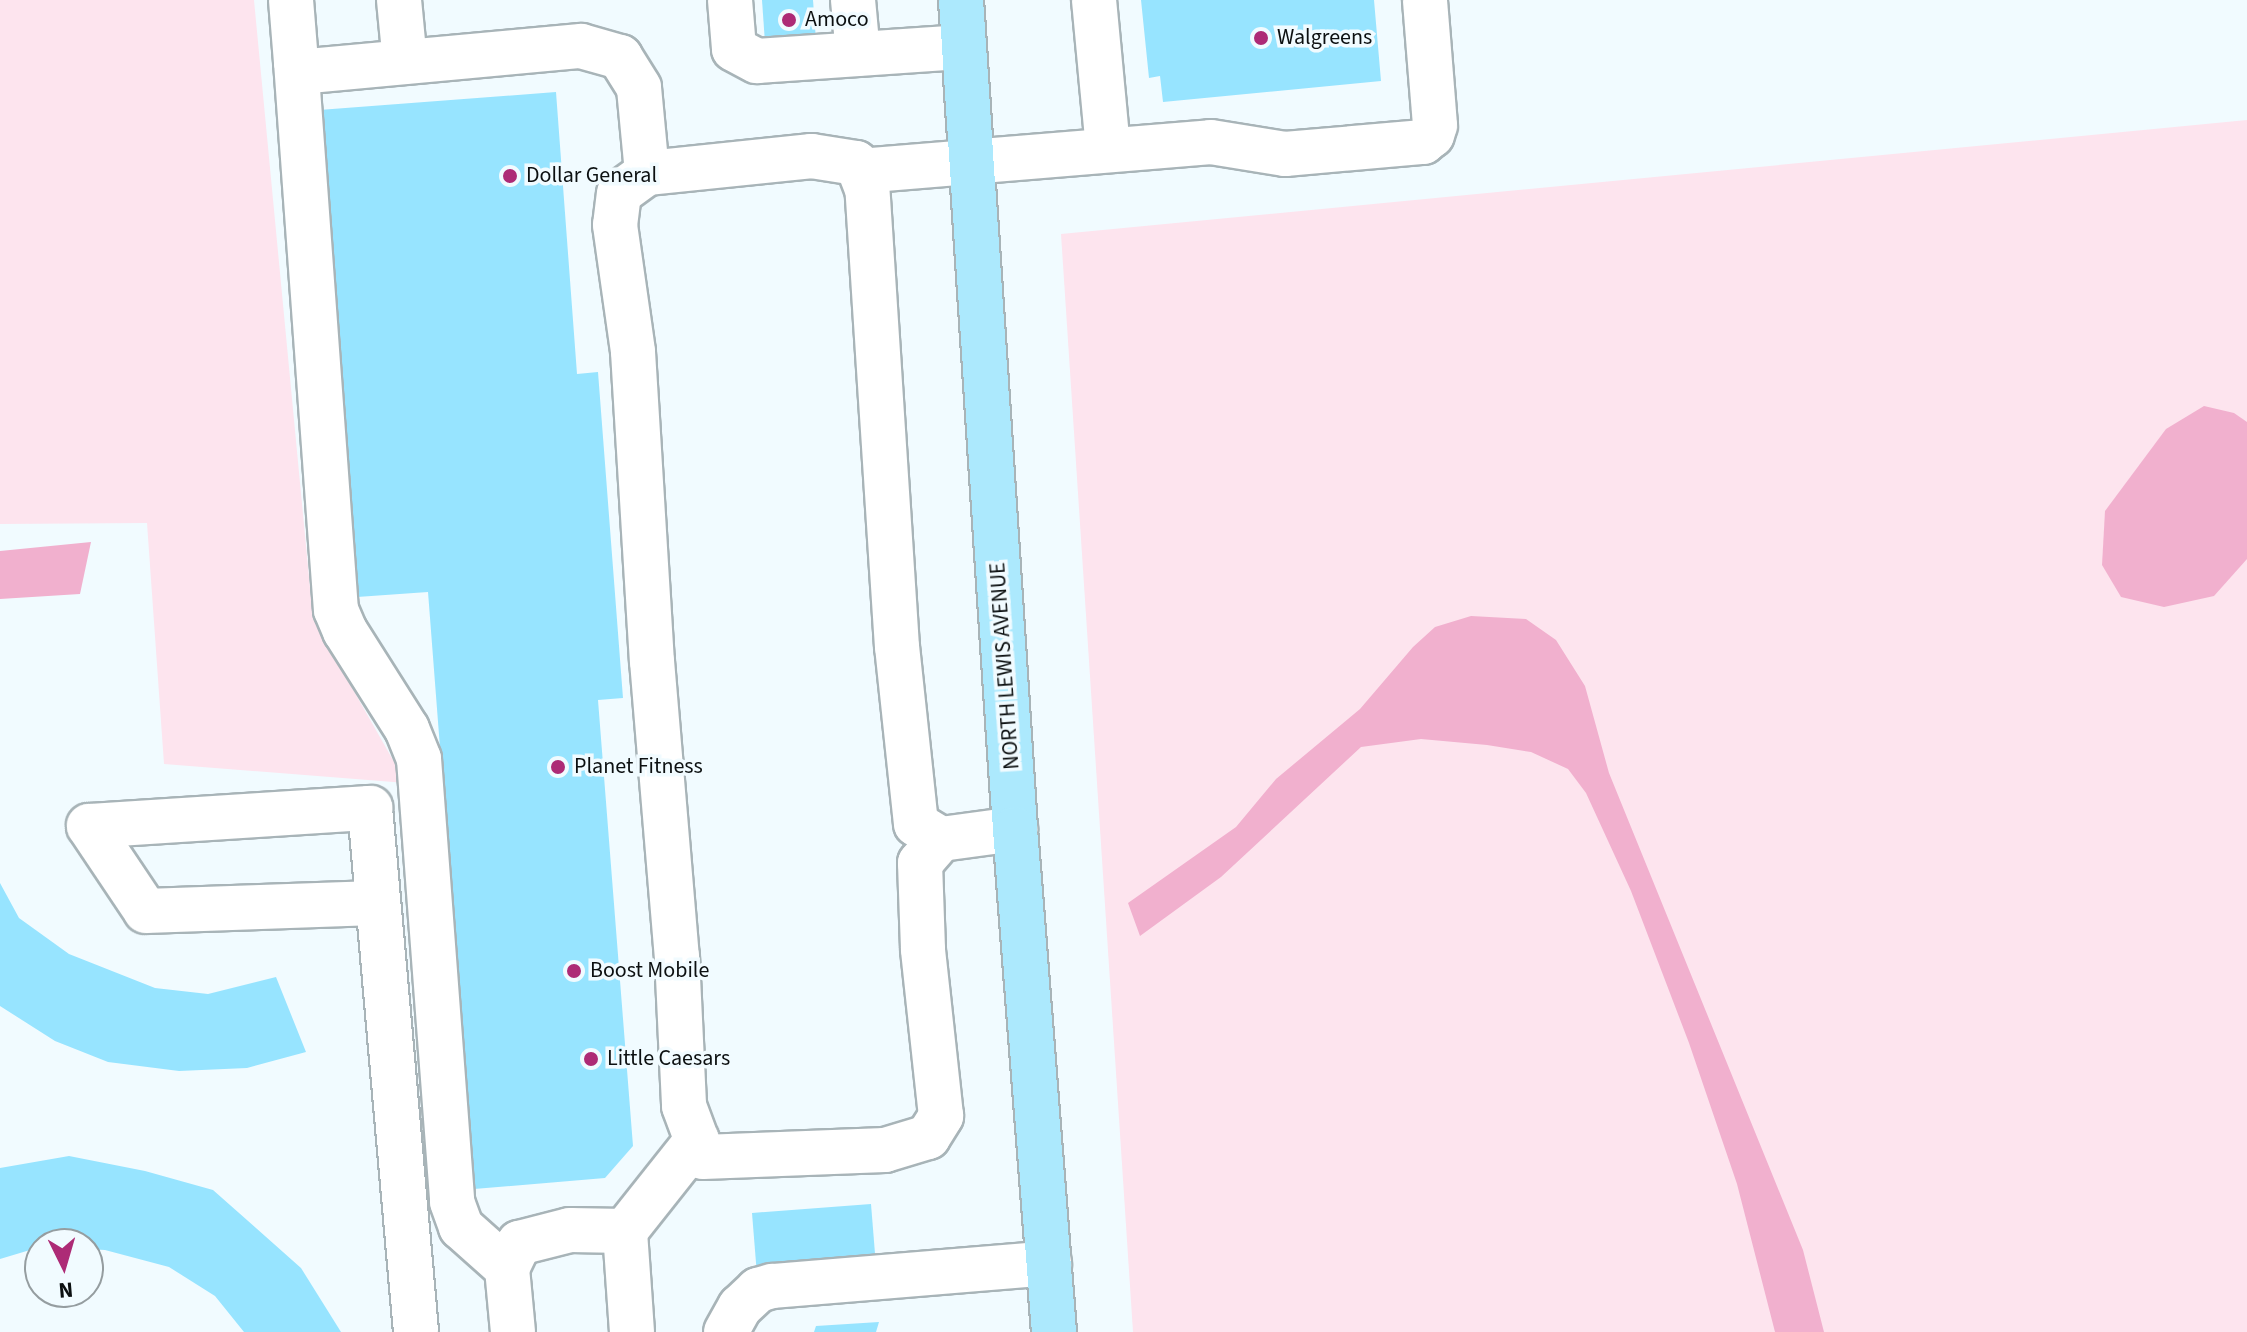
<!DOCTYPE html>
<style>
body{margin:0}
#map{position:relative;width:2247px;height:1332px;overflow:hidden;background:#f1fbff;font-family:"Source Sans 3",sans-serif}
div>[style]{position:absolute}
[style*='--x']{left:calc(var(--x)*1px);top:calc(var(--y)*1px);width:calc(var(--w)*1px);rotate:calc(var(--a)*1deg)}
.green>*{inset:0;background:#fde4ee}
.water>*{inset:0;background:#f1b0ce}
.building>*{inset:0;background:#97e4ff}
.roads{filter:drop-shadow(2px 0 #a8b4b8) drop-shadow(-2px 0 #a8b4b8) drop-shadow(0 2px #a8b4b8) drop-shadow(0 -2px #a8b4b8)}
.minor>*{height:44px;margin:-22px;padding:0 22px;transform-origin:22px;border-radius:22px;background:#fff}
.major>*{height:44px;margin:-22px;padding:0 22px;transform-origin:22px;border-radius:22px;background:#ace9fd}
.dots>*{width:22px;height:22px;translate:-50% -50%;box-sizing:border-box;border:4px solid #f1fbff;border-radius:50%}
span{translate:-50% -50%;white-space:nowrap;text-align:center;line-height:1.15;-webkit-text-stroke:7px #f1fbff;paint-order:stroke}
.poi-label{font-size:22px;color:#0c1011}
.left{translate:0 -50%;text-align:left}
.street-label{font-size:22px;color:#0c1011}
.north{position:absolute;left:24px;top:1228px;width:80px;height:80px;box-sizing:border-box;background:#f1fbff;border:2px solid #959da0;border-radius:50%;rotate:175deg;font-size:22px;font-weight:700;line-height:32px;text-align:center;color:#0c1011}
.north::after{content:'';display:block;margin:auto;width:28px;height:36px;background:#ad2b76;clip-path:polygon(50% 0,100% 100%,50% 72%,0 100%)}
</style>
<div id="map">
<div class="green">
<i style="clip-path:polygon(0 0,254px 0,313px 619px,406px 783px,164px 764px,147px 523px,0 524px)"></i>
<i style="clip-path:polygon(2247px 120px,2247px 1332px,1133px 1332px,1061px 234px)"></i>
</div>
<div class="water">
<i style="clip-path:polygon(2204px 406px,2234px 413px,2247px 422px,2247px 559px,2214px 596px,2164px 607px,2121px 597px,2102px 565px,2105px 511px,2166px 429px)"></i>
<i style="clip-path:polygon(91px 542px,80px 594px,0 599px,0 551px)"></i>
<i style="clip-path:polygon(1471px 616px,1526px 619px,1556px 640px,1585px 686px,1609px 773px,1803px 1250px,1824px 1332px,1775px 1332px,1737px 1184px,1689px 1043px,1631px 891px,1586px 793px,1568px 769px,1531px 752px,1487px 745px,1421px 739px,1361px 747px,1221px 877px,1140px 936px,1128px 903px,1236px 827px,1276px 779px,1360px 709px,1413px 647px,1435px 627px)"></i>
</div>
<div class="building">
<i style="clip-path:polygon(762px 0,813px 0,816px 40px,765px 43px)"></i>
<i style="clip-path:polygon(1141px 0,1374px 0,1381px 81px,1163px 102px,1160px 76px,1149px 78px)"></i>
<i style="clip-path:polygon(556px 92px,577px 374px,598px 372px,623px 698px,598px 700px,633px 1146px,605px 1178px,474px 1189px,428px 592px,357px 597px,319px 110px)"></i>
<i style="clip-path:polygon(0 883px,19px 918px,69px 954px,155px 988px,208px 994px,276px 977px,306px 1052px,247px 1068px,179px 1071px,108px 1062px,55px 1041px,0 1006px)"></i>
<i style="clip-path:polygon(69px 1156px,145px 1171px,213px 1190px,301px 1268px,341px 1332px,244px 1332px,215px 1296px,169px 1267px,105px 1250px,88px 1249px,88px 1244px,40px 1244px,40px 1247px,0 1259px,0 1168px)"></i>
<i style="clip-path:polygon(871px 1204px,876px 1266px,757px 1275px,752px 1213px)"></i>
<i style="clip-path:polygon(879px 1322px,876px 1332px,814px 1332px,816px 1326px)"></i>
</div>
<div class="roads">
<div class="minor">
<i style="--x:291;--y:0;--w:62;--a:85.4"></i>
<i style="--x:296;--y:62;--w:16;--a:35"></i>
<i style="--x:309;--y:71;--w:273;--a:-5.3"></i>
<i style="--x:581;--y:46;--w:41;--a:15.8"></i>
<i style="--x:620;--y:57;--w:36;--a:58"></i>
<i style="--x:639;--y:88;--w:85;--a:84.6"></i>
<i style="--x:399;--y:0;--w:62;--a:84.5"></i>
<i style="--x:730;--y:0;--w:49;--a:85.3"></i>
<i style="--x:734;--y:49;--w:26;--a:28"></i>
<i style="--x:757;--y:61;--w:207;--a:-3.9"></i>
<i style="--x:853;--y:0;--w:54;--a:84.7"></i>
<i style="--x:1094;--y:0;--w:149;--a:84.6"></i>
<i style="--x:296;--y:62;--w:549;--a:85.83"></i>
<i style="--x:336;--y:610;--w:23;--a:67"></i>
<i style="--x:345;--y:631;--w:116;--a:57.7"></i>
<i style="--x:407;--y:729;--w:32;--a:68"></i>
<i style="--x:419;--y:759;--w:444;--a:85.7"></i>
<i style="--x:452;--y:1202;--w:27;--a:70"></i>
<i style="--x:461;--y:1227;--w:62;--a:41.7"></i>
<i style="--x:860;--y:171;--w:352;--a:-4.7"></i>
<i style="--x:1211;--y:142;--w:75;--a:9.2"></i>
<i style="--x:1285;--y:154;--w:139;--a:-5"></i>
<i style="--x:1423;--y:142;--w:11;--a:-38"></i>
<i style="--x:1432;--y:135;--w:10;--a:-73"></i>
<i style="--x:1435;--y:125;--w:125;--a:-94.6"></i>
<i style="--x:89;--y:826;--w:282;--a:-3.7"></i>
<i style="--x:370;--y:808;--w:526;--a:84.98"></i>
<i style="--x:89;--y:826;--w:102;--a:56.2"></i>
<i style="--x:146;--y:911;--w:229;--a:-2"></i>
<i style="--x:941;--y:839;--w:29;--a:-149"></i>
<i style="--x:916;--y:824;--w:178;--a:-96.1"></i>
<i style="--x:897;--y:647;--w:459;--a:-93.7"></i>
<i style="--x:867;--y:189;--w:19;--a:-111"></i>
<i style="--x:860;--y:171;--w:9;--a:-117"></i>
<i style="--x:856;--y:163;--w:45;--a:-171"></i>
<i style="--x:812;--y:156;--w:166;--a:174.1"></i>
<i style="--x:647;--y:173;--w:34;--a:144"></i>
<i style="--x:619;--y:193;--w:32;--a:97"></i>
<i style="--x:615;--y:225;--w:128;--a:81.9"></i>
<i style="--x:633;--y:352;--w:310;--a:86.5"></i>
<i style="--x:652;--y:661;--w:296;--a:85.2"></i>
<i style="--x:677;--y:956;--w:150;--a:87.3"></i>
<i style="--x:684;--y:1106;--w:54;--a:69.6"></i>
<i style="--x:703;--y:1157;--w:182;--a:-2.2"></i>
<i style="--x:885;--y:1150;--w:45;--a:-16.8"></i>
<i style="--x:928;--y:1137;--w:25;--a:-58"></i>
<i style="--x:941;--y:1116;--w:168;--a:-96.2"></i>
<i style="--x:923;--y:949;--w:86;--a:-92"></i>
<i style="--x:920;--y:863;--w:32;--a:-49"></i>
<i style="--x:941;--y:839;--w:75;--a:-7.7"></i>
<i style="--x:513;--y:1332;--w:64;--a:-95.4"></i>
<i style="--x:507;--y:1268;--w:28;--a:-64"></i>
<i style="--x:519;--y:1243;--w:53;--a:-14.3"></i>
<i style="--x:570;--y:1230;--w:55;--a:1"></i>
<i style="--x:632;--y:1332;--w:101;--a:-94"></i>
<i style="--x:625;--y:1231;--w:116;--a:-51.6"></i>
<i style="--x:726;--y:1332;--w:29;--a:-61"></i>
<i style="--x:740;--y:1307;--w:25;--a:-43"></i>
<i style="--x:758;--y:1290;--w:15;--a:-16"></i>
<i style="--x:772;--y:1286;--w:278;--a:-4.7"></i>
</div>
<div class="major">
<i style="--x:961;--y:0;--w:831;--a:86.27"></i>
<i style="--x:1015;--y:829;--w:505;--a:85.57"></i>
</div>
</div>
<div class="dots">
<i style="left:789px;top:20px;background:#ad2b76"></i>
<i style="left:1261px;top:38px;background:#ad2b76"></i>
<i style="left:510px;top:176px;background:#ad2b76"></i>
<i style="left:558px;top:767px;background:#ad2b76"></i>
<i style="left:574px;top:971px;background:#ad2b76"></i>
<i style="left:591px;top:1059px;background:#ad2b76"></i>
</div>
<div class="poi-label">
<span class="left" style="left:805px;top:20px">Amoco</span>
<span class="left" style="left:1277px;top:38px">Walgreens</span>
<span class="left" style="left:526px;top:176px">Dollar General</span>
<span class="left" style="left:574px;top:767px">Planet Fitness</span>
<span class="left" style="left:590px;top:971px">Boost Mobile</span>
<span class="left" style="left:607px;top:1059px">Little Caesars</span>
</div>
<div class="street-label">
<span style="left:1005px;top:666px;rotate:-94deg">NORTH LEWIS AVENUE</span>
</div>
<div class="north">N</div>
</div>
